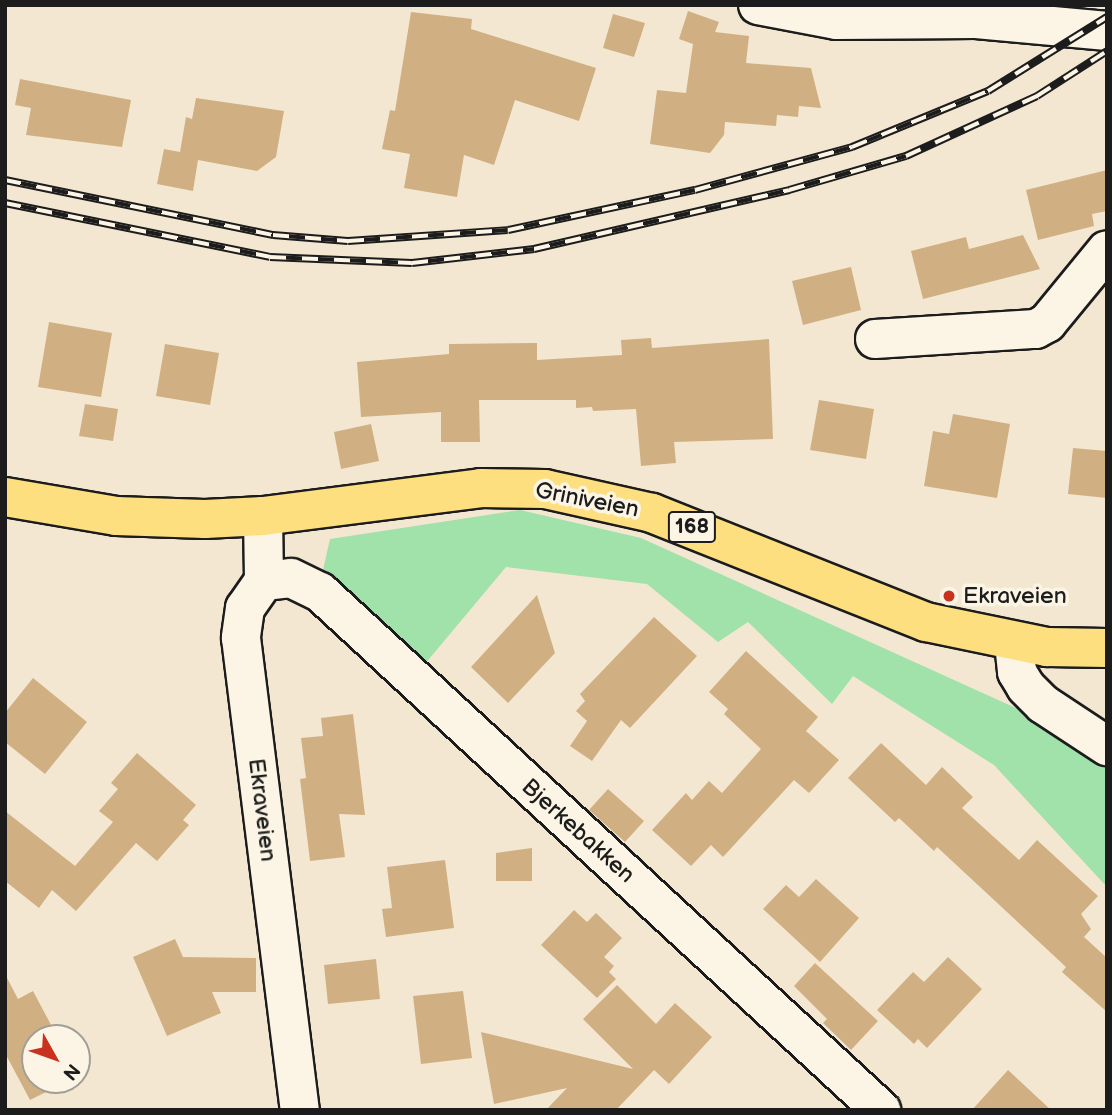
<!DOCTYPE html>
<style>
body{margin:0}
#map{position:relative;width:1112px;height:1115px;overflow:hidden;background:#f3e7d1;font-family:"Balsamiq Sans",sans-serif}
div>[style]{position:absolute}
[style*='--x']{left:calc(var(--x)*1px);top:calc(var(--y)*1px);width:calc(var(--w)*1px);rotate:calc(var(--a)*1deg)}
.green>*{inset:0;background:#a1e1aa}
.building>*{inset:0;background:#d0b083}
.roads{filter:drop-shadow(2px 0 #1c1c1c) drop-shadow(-2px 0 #1c1c1c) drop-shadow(0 2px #1c1c1c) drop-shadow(0 -2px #1c1c1c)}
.minor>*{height:38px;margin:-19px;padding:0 19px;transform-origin:19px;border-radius:19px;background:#fcf5e5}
.major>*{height:38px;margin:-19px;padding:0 19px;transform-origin:19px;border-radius:19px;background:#fddf80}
.rail>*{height:8px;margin-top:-4px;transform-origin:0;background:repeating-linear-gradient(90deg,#fcf5e5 0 16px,#1c1c1c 0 32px);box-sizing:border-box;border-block:2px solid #1c1c1c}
.dots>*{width:19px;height:19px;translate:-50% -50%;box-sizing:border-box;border:4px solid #fcf5e5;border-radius:50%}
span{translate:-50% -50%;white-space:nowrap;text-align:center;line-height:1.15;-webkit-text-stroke:7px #fcf5e5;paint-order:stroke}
.shield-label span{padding:2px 5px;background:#fcf5e5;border:2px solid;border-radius:5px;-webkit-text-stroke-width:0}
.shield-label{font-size:21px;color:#1c1c1c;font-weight:700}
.street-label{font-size:23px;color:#1c1c1c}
.poi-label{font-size:23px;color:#1c1c1c}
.left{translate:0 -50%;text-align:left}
.frame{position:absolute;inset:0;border:7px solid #1c1c1c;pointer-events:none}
.north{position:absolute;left:21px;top:1024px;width:70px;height:70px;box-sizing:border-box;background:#fcf5e5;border:2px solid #a29e95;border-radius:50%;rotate:130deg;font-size:19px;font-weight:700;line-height:28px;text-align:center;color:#1c1c1c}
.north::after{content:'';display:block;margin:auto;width:24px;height:32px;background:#c8321e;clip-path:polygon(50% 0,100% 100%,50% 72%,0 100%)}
</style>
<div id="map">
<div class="green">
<i style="clip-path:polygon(520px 510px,641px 538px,1031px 715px,1107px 765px,1107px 887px,994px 765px,853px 676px,832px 704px,748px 622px,718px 642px,647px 584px,506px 567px,424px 665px,323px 570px,330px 539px)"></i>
</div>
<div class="building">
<i style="clip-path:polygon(688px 11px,719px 22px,715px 32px,749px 36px,746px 63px,811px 68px,821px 108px,799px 106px,798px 117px,777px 115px,776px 126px,725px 122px,724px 135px,710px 153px,650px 144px,657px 90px,686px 93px,693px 44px,679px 39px)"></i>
<i style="clip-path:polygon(411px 12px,472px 19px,471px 29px,596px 68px,579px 121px,515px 100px,494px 165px,464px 155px,457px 197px,404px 188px,410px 154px,382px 149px,390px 110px,395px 111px)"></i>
<i style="clip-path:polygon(613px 14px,645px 23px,634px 57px,603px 48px)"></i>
<i style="clip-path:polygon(20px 79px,131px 100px,122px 147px,26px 135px,31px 108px,15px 105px)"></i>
<i style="clip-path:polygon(196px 98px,284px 111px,276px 157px,257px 171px,198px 160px,193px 191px,157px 184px,164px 149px,180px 152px,186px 117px,192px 119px)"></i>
<i style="clip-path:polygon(1107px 170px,1107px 211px,1092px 214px,1094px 226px,1038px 240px,1026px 190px)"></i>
<i style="clip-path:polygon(1023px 235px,1040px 269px,923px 299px,911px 251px,966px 237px,969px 249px)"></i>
<i style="clip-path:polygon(851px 267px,861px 310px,803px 325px,792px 281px)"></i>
<i style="clip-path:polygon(49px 322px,112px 333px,101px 397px,38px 387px)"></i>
<i style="clip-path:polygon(651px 338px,652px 348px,769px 339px,773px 439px,674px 442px,676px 463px,641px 466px,636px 409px,593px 411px,592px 407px,576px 408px,576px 400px,479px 400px,480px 442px,441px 442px,441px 412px,361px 417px,357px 362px,449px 354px,449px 344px,537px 343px,537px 360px,622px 355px,621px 340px)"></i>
<i style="clip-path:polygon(165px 344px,219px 353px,210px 405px,156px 396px)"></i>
<i style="clip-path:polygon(819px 400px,874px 409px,866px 459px,810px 450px)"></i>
<i style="clip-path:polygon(85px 404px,118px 409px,113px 441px,79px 436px)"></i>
<i style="clip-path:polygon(953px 414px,1010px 424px,997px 498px,924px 486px,933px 431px,949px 434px)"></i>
<i style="clip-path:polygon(371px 424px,379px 461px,341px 469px,334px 432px)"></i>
<i style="clip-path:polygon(1073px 448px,1107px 451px,1107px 498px,1068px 494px)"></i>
<i style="clip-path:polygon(537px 595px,555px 653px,508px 703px,471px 667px)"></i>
<i style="clip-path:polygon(654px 617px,697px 656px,630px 728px,621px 720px,592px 761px,570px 746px,587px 721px,576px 711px,585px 701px,580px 694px)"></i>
<i style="clip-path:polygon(746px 651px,818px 717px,806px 731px,839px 760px,809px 793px,794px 780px,723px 857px,711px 845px,691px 866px,652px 830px,686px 793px,692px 800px,709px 781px,722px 793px,761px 749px,724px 714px,728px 709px,709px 692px)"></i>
<i style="clip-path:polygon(33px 678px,87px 722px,45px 774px,5px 742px,5px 713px)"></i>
<i style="clip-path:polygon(353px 714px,365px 815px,339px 814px,345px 857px,310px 861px,300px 779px,306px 778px,301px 738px,323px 736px,321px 718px)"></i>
<i style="clip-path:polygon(881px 743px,926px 785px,942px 767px,973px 797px,962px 808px,1019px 860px,1037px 840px,1098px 896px,1081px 914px,1091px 929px,1084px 937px,1107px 958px,1107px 1012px,1062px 972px,1066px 967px,937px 847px,934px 851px,899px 818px,895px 822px,848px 778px)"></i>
<i style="clip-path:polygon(137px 753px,196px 805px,183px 820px,189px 825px,157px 861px,136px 843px,76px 911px,52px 890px,39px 908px,5px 881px,5px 811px,75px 866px,113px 822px,99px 811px,118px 789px,111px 783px)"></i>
<i style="clip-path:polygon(608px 789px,644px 821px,625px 842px,589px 810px)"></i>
<i style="clip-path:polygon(532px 848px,532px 881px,496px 881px,496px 853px)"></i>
<i style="clip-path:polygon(445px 860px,454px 928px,386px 937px,382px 909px,392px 908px,387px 867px)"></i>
<i style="clip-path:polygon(816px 879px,859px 918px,820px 962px,763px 909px,786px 885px,799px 897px)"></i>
<i style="clip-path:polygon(574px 910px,587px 922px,596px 913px,622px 938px,604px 957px,614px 966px,609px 972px,616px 979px,597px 998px,541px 945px)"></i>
<i style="clip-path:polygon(175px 939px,183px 957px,256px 958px,256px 992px,212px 992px,221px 1013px,167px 1036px,133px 957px)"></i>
<i style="clip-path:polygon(948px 957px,982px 989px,927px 1048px,918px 1039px,914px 1044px,877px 1010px,913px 972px,924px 982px)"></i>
<i style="clip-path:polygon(376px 959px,380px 999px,328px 1004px,324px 965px)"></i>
<i style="clip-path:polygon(815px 963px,878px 1021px,851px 1050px,823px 1023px,827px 1019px,794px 986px)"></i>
<i style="clip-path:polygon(5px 974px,18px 999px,33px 991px,58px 1038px,35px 1038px,35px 1080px,62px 1084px,30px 1100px,5px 1053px)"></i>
<i style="clip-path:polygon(617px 985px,656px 1024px,675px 1003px,712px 1037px,669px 1084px,654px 1070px,616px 1110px,546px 1110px,567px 1088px,494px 1104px,481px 1032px,633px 1069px,583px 1019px)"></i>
<i style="clip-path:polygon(463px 991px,472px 1058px,421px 1064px,413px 996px)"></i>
<i style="clip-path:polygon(1008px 1070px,1051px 1110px,972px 1110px)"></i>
</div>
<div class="roads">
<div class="minor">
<i style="--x:758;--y:5;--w:79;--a:10.9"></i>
<i style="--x:836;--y:20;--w:140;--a:-0.4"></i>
<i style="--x:976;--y:19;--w:132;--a:5.2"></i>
<i style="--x:875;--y:339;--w:161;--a:-3.6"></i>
<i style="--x:1036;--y:329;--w:13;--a:-29"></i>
<i style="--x:1047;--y:323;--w:94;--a:-50.6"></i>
<i style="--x:263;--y:516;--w:65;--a:89.1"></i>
<i style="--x:264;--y:581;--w:33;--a:125"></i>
<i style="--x:245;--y:608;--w:30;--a:98"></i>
<i style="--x:241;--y:638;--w:476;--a:82.9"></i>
<i style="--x:264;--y:581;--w:27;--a:-6"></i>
<i style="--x:291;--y:578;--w:32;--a:26"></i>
<i style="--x:320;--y:592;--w:764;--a:42.72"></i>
<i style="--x:1014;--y:643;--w:29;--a:84"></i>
<i style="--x:1017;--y:672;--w:17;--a:59"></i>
<i style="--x:1026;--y:687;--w:24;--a:45"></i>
<i style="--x:1043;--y:704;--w:77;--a:33.3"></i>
</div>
<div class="major">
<i style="--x:5;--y:497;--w:113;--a:9.7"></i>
<i style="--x:116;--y:516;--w:89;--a:1.9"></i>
<i style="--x:205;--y:519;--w:58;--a:-3"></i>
<i style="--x:263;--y:516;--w:220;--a:-7.3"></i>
<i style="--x:481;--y:488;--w:64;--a:0.9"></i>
<i style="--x:545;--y:489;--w:110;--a:12.6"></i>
<i style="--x:652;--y:513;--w:295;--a:21.7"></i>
<i style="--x:926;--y:622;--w:124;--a:11.7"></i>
<i style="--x:1047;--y:647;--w:60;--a:1"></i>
</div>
</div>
<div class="rail">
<i style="--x:5;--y:180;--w:274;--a:11.6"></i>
<i style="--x:273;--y:235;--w:75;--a:4.6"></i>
<i style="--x:348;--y:241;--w:160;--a:-3.9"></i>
<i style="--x:508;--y:230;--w:191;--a:-12.1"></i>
<i style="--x:695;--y:190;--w:163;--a:-15.3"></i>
<i style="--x:852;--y:147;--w:147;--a:-22.4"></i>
<i style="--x:988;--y:91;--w:140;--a:-31.9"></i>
<i style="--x:5;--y:203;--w:270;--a:11.5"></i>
<i style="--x:270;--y:257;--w:142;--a:2.4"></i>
<i style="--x:412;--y:263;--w:123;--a:-6.5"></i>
<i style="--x:534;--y:249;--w:262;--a:-13"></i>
<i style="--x:789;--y:190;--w:122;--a:-16.2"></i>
<i style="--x:906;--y:156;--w:144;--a:-24.6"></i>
<i style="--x:1037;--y:96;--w:83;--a:-32.7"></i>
</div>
<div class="dots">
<i style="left:949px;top:596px;background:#c8321e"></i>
</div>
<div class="shield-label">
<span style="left:692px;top:527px">168</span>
</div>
<div class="street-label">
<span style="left:587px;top:500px;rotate:11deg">Griniveien</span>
<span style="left:262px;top:810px;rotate:83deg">Ekraveien</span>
<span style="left:578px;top:831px;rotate:42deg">Bjerkebakken</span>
</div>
<div class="poi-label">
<span class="left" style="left:963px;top:596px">Ekraveien</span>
</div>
<div class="frame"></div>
<div class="north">N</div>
</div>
